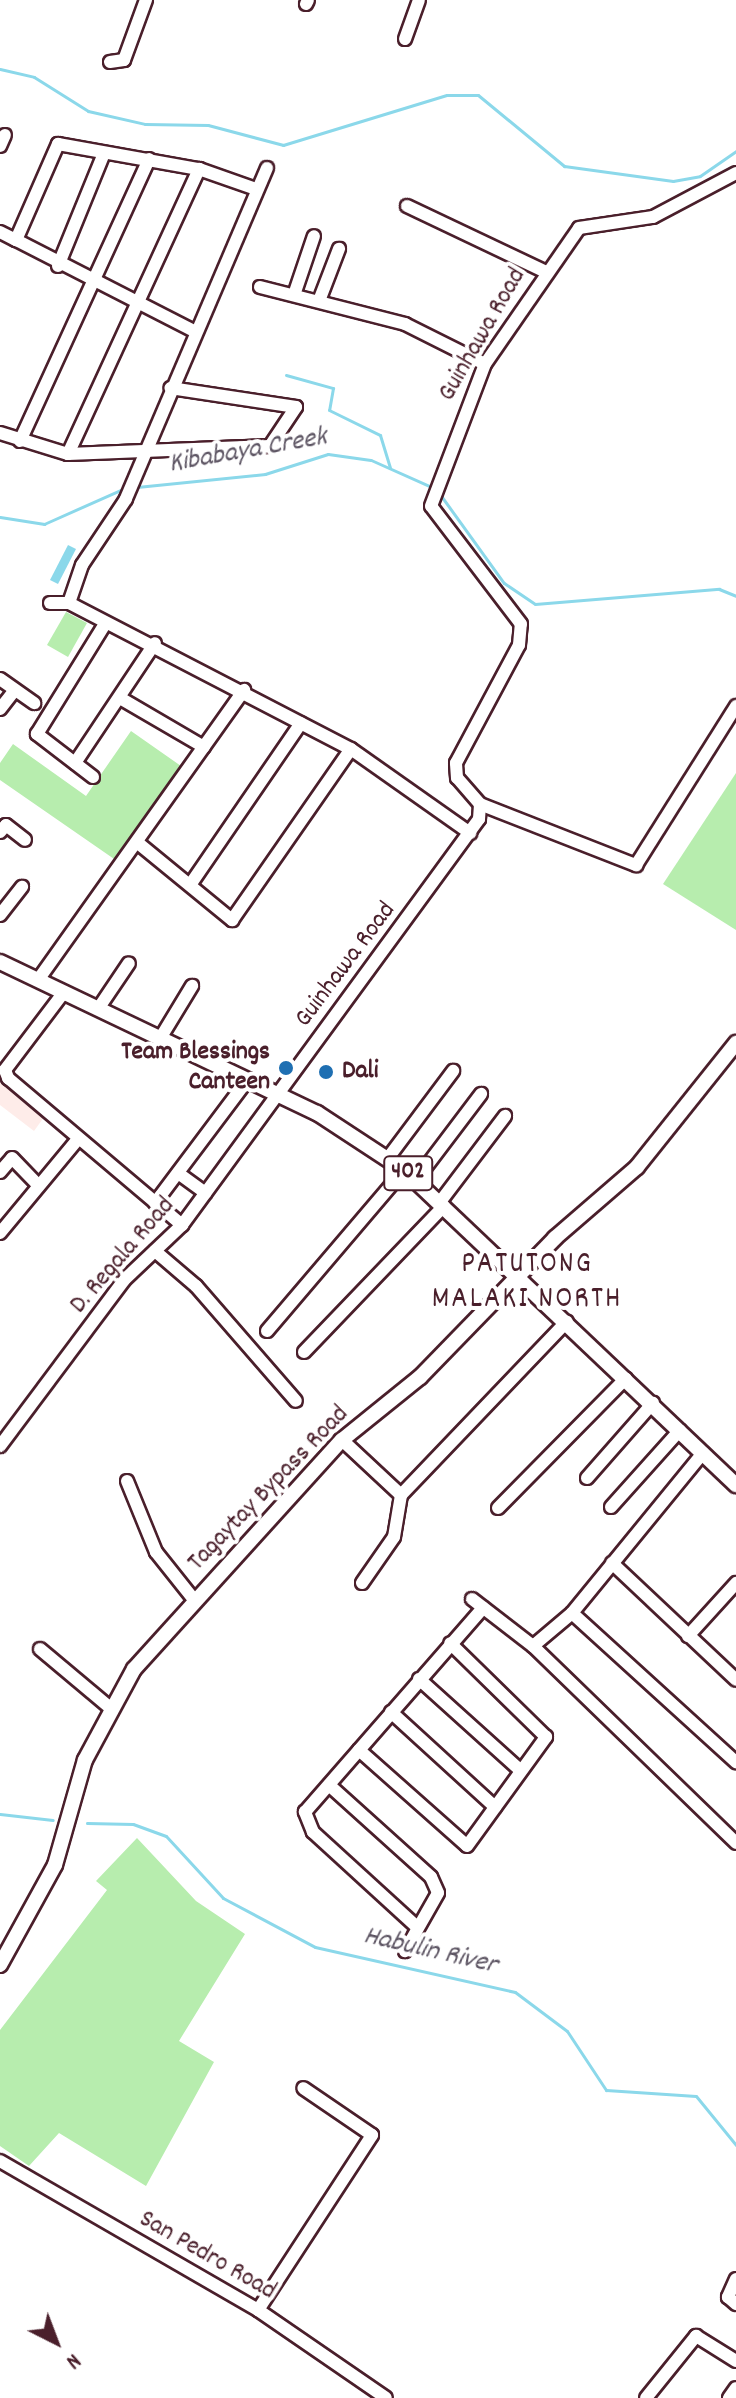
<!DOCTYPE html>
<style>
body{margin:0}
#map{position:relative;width:736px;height:2398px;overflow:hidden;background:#fff;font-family:Dekko,sans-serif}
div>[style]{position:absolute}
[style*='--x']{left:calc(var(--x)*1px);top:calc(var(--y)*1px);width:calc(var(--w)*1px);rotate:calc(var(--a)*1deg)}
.built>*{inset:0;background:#feece9}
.green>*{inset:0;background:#b7edae}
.water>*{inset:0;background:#8bd8ea}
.stream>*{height:3px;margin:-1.5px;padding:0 1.5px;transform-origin:1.5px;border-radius:1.5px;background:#8bd8ea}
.roads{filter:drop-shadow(2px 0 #4a1f2b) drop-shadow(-2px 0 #4a1f2b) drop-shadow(0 2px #4a1f2b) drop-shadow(0 -2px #4a1f2b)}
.minor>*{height:12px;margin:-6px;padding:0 6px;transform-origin:6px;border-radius:6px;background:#fff}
.major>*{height:14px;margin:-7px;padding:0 7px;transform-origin:7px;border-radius:7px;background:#fff}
.dots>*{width:22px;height:22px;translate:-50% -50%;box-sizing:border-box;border:4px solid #fff;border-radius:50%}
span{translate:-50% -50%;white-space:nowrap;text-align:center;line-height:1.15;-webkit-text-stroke:8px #fff;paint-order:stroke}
.shield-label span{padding:2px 6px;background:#fff;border:2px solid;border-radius:6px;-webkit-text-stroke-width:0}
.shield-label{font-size:24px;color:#4a1f2b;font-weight:700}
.street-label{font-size:26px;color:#4a1f2b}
.poi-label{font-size:26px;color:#4a1f2b;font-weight:700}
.right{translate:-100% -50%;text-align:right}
.left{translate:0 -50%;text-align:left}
.water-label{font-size:28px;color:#5e5664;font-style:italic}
.quarter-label{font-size:30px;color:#4a1f2b;letter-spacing:2px}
.north{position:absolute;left:16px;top:2302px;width:80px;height:80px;-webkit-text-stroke:6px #fff;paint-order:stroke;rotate:138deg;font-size:22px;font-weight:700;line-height:32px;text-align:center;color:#4a1f2b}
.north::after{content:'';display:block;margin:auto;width:28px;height:36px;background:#4a1f2b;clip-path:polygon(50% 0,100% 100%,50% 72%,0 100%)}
</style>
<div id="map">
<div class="built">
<i style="clip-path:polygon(0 1078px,47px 1113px,34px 1131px,0 1105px)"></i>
</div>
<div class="green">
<i style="clip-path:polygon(66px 612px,87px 623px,68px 657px,47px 645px)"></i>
<i style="clip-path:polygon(131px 731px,181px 766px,117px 861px,0 780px,0 763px,13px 744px,86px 796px)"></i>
<i style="clip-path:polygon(736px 773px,736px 930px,663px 884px)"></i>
<i style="clip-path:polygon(137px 1838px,196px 1901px,245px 1934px,179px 2041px,214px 2062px,146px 2186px,59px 2133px,29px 2166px,0 2146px,0 2030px,107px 1890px,96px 1881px)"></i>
</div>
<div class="water">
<i style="clip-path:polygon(68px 545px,76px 549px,58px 584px,50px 580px)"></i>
</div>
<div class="stream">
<i style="--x:0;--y:69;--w:35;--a:13"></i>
<i style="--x:34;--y:77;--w:64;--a:32.2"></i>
<i style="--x:88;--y:111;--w:58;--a:12.8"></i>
<i style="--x:145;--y:124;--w:63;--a:0.9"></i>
<i style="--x:208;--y:125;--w:78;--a:14.9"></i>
<i style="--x:283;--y:145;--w:171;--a:-17"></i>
<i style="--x:447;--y:95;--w:31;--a:0"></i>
<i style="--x:478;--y:95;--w:112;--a:39.5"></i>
<i style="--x:564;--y:166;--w:110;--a:7.8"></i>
<i style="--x:673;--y:181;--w:27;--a:-10"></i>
<i style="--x:700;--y:176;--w:44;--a:-34.8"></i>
<i style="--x:286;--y:375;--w:49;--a:15.5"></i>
<i style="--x:333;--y:388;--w:22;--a:100"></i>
<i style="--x:329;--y:410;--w:57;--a:26.1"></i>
<i style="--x:380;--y:435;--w:34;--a:73"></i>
<i style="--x:137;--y:487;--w:129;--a:-5.8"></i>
<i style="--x:265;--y:474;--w:66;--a:-17.6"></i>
<i style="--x:328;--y:454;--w:43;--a:7.9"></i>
<i style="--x:371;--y:460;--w:69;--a:24"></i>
<i style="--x:439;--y:493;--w:111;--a:54.2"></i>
<i style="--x:504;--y:583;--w:37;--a:34"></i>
<i style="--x:535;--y:604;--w:185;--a:-4.7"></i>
<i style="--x:719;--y:589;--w:18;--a:22"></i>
<i style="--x:0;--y:517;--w:45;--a:9"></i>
<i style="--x:44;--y:524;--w:89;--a:-24"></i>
<i style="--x:0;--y:1814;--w:53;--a:6.5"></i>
<i style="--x:87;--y:1823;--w:46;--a:1.2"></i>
<i style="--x:133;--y:1824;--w:35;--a:20"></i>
<i style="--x:166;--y:1836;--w:84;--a:47.4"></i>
<i style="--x:223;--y:1898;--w:104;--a:28"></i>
<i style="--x:315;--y:1947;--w:205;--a:12.7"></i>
<i style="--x:515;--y:1992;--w:65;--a:36.9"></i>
<i style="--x:567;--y:2031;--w:71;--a:56.5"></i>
<i style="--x:606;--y:2090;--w:90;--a:3.8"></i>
<i style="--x:696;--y:2096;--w:63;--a:50.8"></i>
</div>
<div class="roads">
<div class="minor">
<i style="--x:306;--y:4;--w:4;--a:-63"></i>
<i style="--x:405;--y:39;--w:41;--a:-70.3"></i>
<i style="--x:110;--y:62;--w:14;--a:-8"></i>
<i style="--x:124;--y:60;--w:64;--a:-69.9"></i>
<i style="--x:0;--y:146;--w:12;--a:-66"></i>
<i style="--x:267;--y:168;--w:360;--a:113.1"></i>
<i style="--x:126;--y:499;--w:79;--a:123.7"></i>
<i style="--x:82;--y:565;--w:40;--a:108.9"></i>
<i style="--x:69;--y:603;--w:318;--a:27.4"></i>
<i style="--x:351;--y:749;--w:146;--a:35.2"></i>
<i style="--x:407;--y:206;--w:152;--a:25.4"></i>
<i style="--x:0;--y:232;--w:18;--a:27"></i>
<i style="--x:58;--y:266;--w:122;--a:-67.8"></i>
<i style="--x:260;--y:287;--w:150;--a:14.3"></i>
<i style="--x:405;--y:324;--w:89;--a:26.6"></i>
<i style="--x:294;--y:295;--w:62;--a:-71.3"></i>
<i style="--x:319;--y:301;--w:56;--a:-69"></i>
<i style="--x:196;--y:332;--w:202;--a:-152.9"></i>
<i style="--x:16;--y:240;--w:105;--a:-66.4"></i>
<i style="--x:58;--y:144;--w:143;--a:10.1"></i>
<i style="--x:199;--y:169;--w:60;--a:19.3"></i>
<i style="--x:0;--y:433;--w:71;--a:17.2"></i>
<i style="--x:68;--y:454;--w:202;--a:-2.3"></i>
<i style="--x:270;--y:446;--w:47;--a:-56.3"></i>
<i style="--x:296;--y:407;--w:127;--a:-171.4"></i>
<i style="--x:20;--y:441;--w:310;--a:-65.4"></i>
<i style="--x:68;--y:454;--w:314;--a:-65.3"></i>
<i style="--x:50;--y:603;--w:19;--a:0"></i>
<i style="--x:0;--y:679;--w:42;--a:35.2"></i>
<i style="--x:120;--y:698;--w:97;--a:30.3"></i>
<i style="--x:0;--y:709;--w:24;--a:-52"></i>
<i style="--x:75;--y:763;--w:144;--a:-56.3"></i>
<i style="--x:93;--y:777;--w:71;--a:-142.5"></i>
<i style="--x:37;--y:734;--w:129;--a:-58.3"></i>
<i style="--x:480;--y:804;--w:168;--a:21.4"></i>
<i style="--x:636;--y:865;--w:188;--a:-57.8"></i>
<i style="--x:0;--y:832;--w:9;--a:-49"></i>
<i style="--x:6;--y:825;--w:24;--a:38"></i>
<i style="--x:138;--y:843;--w:122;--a:39.3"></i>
<i style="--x:232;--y:920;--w:208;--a:-55.2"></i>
<i style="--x:190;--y:885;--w:196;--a:-55.6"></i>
<i style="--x:0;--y:915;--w:36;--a:-52"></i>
<i style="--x:38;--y:980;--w:356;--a:-54.6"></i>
<i style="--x:64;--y:992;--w:98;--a:127.1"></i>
<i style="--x:5;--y:1070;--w:9;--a:69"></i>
<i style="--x:8;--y:1078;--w:228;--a:40.2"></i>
<i style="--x:98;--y:1009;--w:55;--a:-56"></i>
<i style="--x:161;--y:1037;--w:60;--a:-58.7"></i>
<i style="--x:388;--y:1158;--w:109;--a:-53.2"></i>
<i style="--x:0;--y:1172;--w:18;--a:-49"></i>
<i style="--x:12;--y:1158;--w:37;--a:46"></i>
<i style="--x:178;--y:1173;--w:34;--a:36"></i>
<i style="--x:416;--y:1180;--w:108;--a:-52.9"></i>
<i style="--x:440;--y:1202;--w:108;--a:-52.9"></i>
<i style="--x:155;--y:1203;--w:155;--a:-53.1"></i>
<i style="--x:0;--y:1233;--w:122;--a:-50.3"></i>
<i style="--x:155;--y:1251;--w:54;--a:40.5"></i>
<i style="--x:196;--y:1286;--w:152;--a:49"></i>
<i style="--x:267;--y:1331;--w:211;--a:-49.6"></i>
<i style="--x:304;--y:1352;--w:202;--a:-46.2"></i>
<i style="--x:342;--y:1440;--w:81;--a:43"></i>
<i style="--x:401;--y:1495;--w:240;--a:-46.3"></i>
<i style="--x:0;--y:1446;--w:207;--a:-53.2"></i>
<i style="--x:124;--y:1280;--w:80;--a:-43.5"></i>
<i style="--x:182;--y:1225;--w:503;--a:-53.81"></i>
<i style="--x:479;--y:819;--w:15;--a:-86"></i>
<i style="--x:480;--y:804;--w:35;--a:-131"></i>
<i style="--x:457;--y:778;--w:15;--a:-94"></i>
<i style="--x:456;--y:763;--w:134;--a:-61.9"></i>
<i style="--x:519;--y:645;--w:21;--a:-85"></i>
<i style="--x:521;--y:624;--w:148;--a:-127.3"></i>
<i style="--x:431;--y:506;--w:152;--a:-69.2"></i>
<i style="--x:485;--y:364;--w:165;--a:-55.3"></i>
<i style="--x:579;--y:228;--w:75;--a:-8.5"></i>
<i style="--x:653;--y:217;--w:94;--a:-27.9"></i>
<i style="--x:587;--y:1478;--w:100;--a:-48.7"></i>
<i style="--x:127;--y:1481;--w:77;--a:67.8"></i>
<i style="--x:156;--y:1552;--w:63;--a:51.5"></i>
<i style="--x:611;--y:1507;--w:103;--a:-48.1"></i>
<i style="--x:498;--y:1508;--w:182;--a:-45.4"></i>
<i style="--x:612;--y:1563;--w:170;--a:43.3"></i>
<i style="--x:362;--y:1583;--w:56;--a:-55.2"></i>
<i style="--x:394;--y:1537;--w:43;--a:-80.5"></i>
<i style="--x:472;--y:1599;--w:77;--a:37.6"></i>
<i style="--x:533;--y:1646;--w:283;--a:44.1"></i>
<i style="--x:572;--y:1613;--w:222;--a:42.3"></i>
<i style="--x:688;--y:1636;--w:72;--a:-47.8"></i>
<i style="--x:533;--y:1646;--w:51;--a:-40.2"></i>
<i style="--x:572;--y:1613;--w:207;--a:-50.7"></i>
<i style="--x:40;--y:1649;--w:90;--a:40"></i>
<i style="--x:419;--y:1679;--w:137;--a:42"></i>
<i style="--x:391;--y:1712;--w:141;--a:42.4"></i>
<i style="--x:359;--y:1750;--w:144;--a:41.6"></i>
<i style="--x:467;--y:1846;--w:135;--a:-54.1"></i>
<i style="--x:546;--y:1737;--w:134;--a:-135.6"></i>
<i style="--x:329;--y:1785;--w:137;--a:42"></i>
<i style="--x:431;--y:1877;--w:17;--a:66"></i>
<i style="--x:438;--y:1893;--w:67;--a:119.6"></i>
<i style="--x:417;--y:1927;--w:141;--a:-137.6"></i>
<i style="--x:313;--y:1832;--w:22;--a:-112"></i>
<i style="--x:305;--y:1812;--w:271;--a:-48.9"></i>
<i style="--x:0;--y:2161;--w:298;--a:30"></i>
<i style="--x:258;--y:2310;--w:155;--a:34.5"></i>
<i style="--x:736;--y:2279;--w:20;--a:114"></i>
<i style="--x:728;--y:2297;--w:11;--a:41"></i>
<i style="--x:258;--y:2310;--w:209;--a:-56.9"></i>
<i style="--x:372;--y:2135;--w:83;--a:-145.7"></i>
<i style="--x:646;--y:2398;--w:80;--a:-51.1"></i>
<i style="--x:696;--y:2336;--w:47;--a:32"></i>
<i style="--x:729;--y:2398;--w:12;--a:-55"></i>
</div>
<div class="major">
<i style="--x:0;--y:962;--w:351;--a:25.5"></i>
<i style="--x:317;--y:1113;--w:104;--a:33.2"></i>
<i style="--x:404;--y:1170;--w:458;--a:43.5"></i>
<i style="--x:0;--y:1965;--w:114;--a:-61.2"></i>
<i style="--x:55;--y:1865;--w:109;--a:-74.1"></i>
<i style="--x:85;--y:1760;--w:103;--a:-61.7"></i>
<i style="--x:134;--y:1669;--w:309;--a:-47.8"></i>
<i style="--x:342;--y:1440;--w:100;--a:-38.9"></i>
<i style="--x:420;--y:1377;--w:194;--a:-45.8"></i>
<i style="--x:555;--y:1238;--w:108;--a:-40.9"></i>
<i style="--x:637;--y:1167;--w:159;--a:-51.4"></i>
</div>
</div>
<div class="dots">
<i style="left:286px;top:1068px;background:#1f6fb2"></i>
<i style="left:326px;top:1072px;background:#1f6fb2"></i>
</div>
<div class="shield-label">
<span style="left:408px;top:1173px">402</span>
</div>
<div class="street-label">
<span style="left:483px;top:335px;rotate:-60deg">Guinhawa Road</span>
<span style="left:346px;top:965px;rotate:-53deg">Guinhawa Road</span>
<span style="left:123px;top:1256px;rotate:-49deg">D. Regala Road</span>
<span style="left:269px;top:1489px;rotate:-46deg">Tagaytay Bypass Road</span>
<span style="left:207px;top:2256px;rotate:30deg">San Pedro Road</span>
</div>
<div class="poi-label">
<span class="right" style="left:270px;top:1068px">Team Blessings<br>Canteen</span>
<span class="left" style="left:342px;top:1072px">Dali</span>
</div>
<div class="water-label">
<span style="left:248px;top:452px;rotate:-10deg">Kibabaya Creek</span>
<span style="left:430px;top:1952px;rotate:13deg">Habulin River</span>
</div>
<div class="quarter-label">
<span style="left:527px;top:1283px">PATUTONG<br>MALAKI NORTH</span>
</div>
<div class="north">N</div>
</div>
